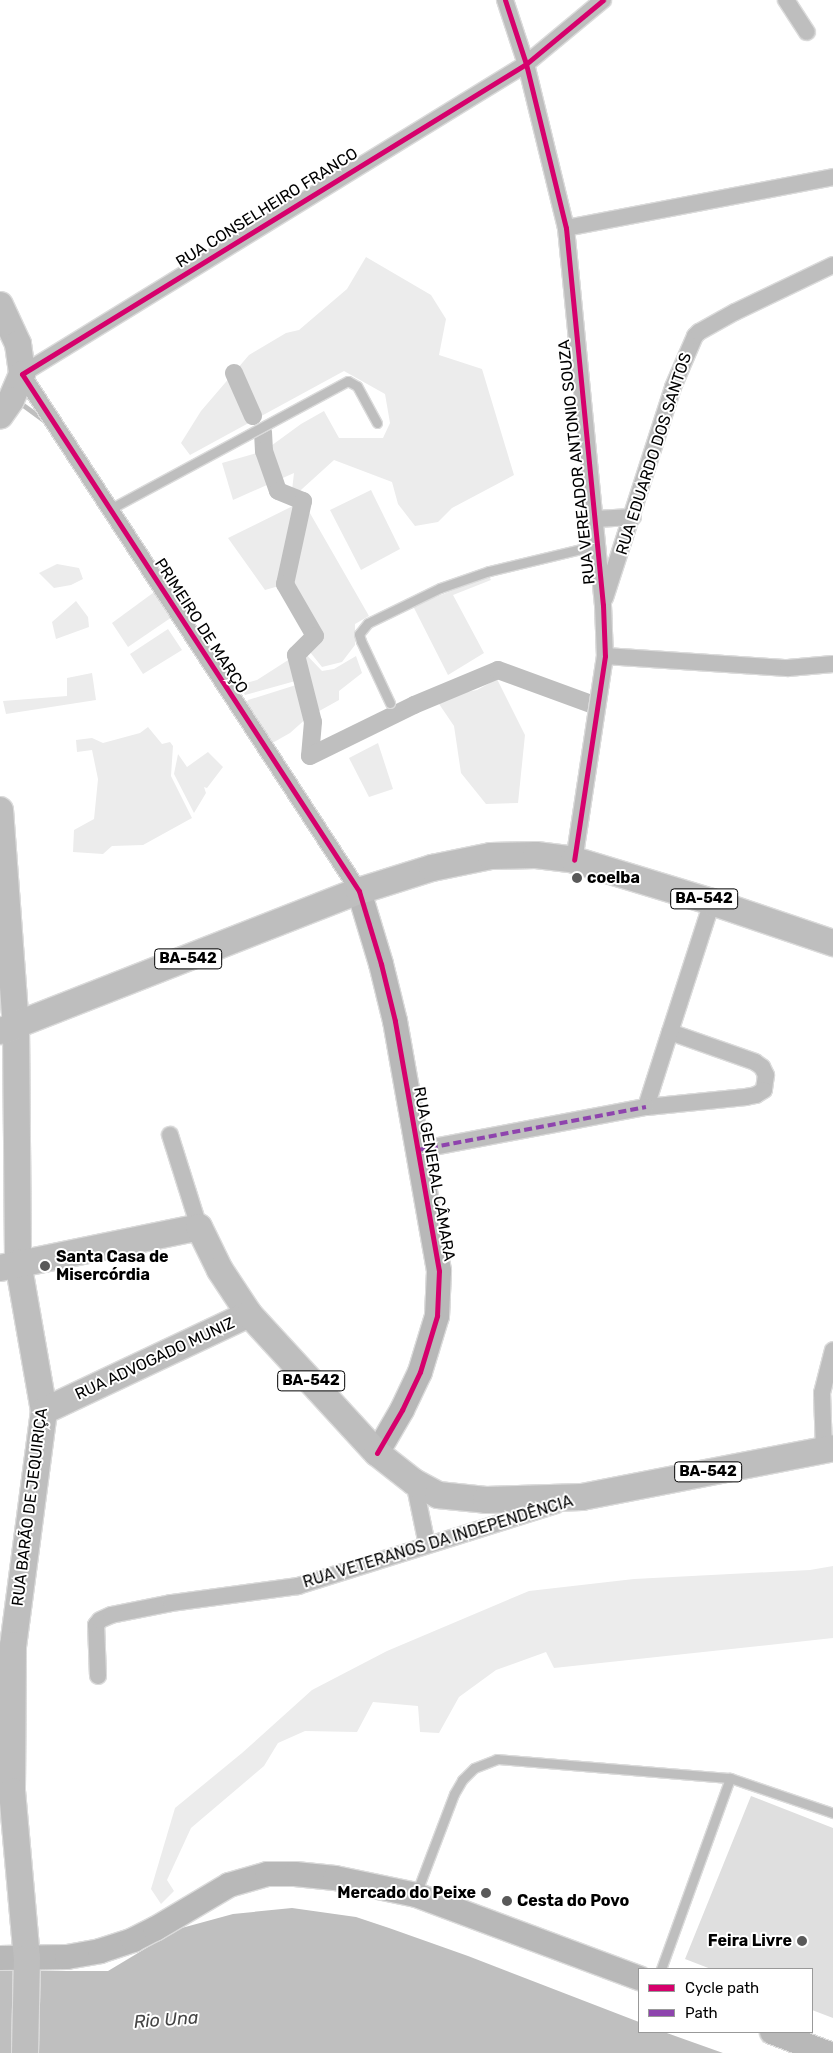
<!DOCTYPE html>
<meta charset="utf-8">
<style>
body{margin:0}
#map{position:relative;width:833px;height:2053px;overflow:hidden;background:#fff;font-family:Rubik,sans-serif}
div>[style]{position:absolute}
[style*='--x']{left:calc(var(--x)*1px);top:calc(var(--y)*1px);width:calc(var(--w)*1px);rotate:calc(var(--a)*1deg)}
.green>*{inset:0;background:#ececec}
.water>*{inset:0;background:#bfbfbf}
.stream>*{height:5px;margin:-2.5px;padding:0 2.5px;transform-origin:2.5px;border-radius:2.5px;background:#bfbfbf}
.canal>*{height:18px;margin:-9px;padding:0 9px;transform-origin:9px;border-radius:9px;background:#bfbfbf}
.building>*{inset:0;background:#dfdfdf}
.roads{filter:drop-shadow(1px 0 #dbdbdb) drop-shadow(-1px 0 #dbdbdb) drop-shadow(0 1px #dbdbdb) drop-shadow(0 -1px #dbdbdb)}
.lane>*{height:9px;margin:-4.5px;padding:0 4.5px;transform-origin:4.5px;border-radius:4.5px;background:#bebebe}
.street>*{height:16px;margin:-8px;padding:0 8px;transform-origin:8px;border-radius:8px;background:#bebebe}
.secondary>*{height:24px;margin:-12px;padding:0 12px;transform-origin:12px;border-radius:12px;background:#b8b8b8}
.primary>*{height:26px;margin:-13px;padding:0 13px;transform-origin:13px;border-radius:13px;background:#bebebe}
.quiet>*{height:4px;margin-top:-2px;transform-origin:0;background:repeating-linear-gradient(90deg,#8e44ad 0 8px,transparent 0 12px)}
.cycleway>*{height:5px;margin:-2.5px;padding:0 2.5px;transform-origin:2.5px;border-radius:2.5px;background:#d6006c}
.dots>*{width:14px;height:14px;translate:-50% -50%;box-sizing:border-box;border:2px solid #fff;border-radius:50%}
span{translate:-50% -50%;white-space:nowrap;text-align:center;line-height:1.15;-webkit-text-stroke:4px #fff;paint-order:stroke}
.shield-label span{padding:1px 4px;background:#fff;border:1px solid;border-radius:4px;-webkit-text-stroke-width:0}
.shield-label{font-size:15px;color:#000;font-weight:700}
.street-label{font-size:16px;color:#000}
.poi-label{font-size:16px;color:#000;font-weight:700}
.left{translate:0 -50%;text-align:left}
.right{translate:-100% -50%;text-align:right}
.water-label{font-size:18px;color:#444;font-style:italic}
.legend{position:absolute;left:638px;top:1968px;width:175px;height:65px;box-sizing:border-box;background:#fff;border:1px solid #999;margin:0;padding:6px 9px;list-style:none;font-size:15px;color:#000}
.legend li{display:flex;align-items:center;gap:10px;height:25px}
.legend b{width:25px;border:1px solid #999}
</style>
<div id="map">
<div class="green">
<i style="clip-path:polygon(366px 257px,431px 295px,446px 319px,439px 355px,482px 369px,514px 475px,452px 508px,438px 522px,415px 526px,398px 504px,392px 482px,334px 460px,291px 499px,294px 473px,233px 500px,222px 463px,264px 451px,301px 424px,324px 411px,339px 438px,383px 438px,390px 423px,385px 394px,344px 371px,190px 455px,181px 443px,201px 411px,249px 355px,286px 333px,299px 330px,347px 289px)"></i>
<i style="clip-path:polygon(371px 490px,400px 549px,361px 570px,330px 510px)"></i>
<i style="clip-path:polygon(303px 501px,369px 616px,355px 624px,355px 645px,342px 662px,322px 667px,302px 642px,315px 636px,310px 619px,286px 584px,265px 590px,228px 538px)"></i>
<i style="clip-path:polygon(57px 564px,79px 568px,83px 579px,71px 585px,54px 588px,39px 573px)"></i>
<i style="clip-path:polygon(489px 576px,491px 580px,453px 595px,484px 653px,448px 675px,413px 606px)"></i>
<i style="clip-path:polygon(157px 590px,172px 617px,128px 647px,112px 623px)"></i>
<i style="clip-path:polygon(76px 601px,88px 617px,89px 627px,56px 639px,52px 622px)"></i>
<i style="clip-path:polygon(168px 629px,182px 650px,143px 674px,130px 654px)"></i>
<i style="clip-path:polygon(299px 647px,322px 671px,334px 669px,356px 656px,362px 673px,339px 691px,339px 700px,312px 715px,304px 687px,304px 664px,298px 653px)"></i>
<i style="clip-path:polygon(296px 655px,303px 670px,299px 680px,245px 695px,239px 685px,257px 680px)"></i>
<i style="clip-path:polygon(92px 673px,96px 700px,6px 714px,3px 701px,67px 696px,67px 678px)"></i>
<i style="clip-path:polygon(497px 679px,525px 735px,518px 803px,486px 804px,461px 773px,454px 726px,435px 698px,477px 690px)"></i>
<i style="clip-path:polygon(296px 685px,308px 717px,290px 733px,267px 746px,244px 709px,248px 700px)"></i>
<i style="clip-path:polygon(148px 727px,162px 744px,170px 742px,173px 746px,171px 776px,192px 818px,143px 845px,112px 846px,103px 854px,73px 852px,74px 830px,94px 819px,98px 779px,92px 750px,77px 752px,76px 740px,92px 738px,103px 743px,140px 733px)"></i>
<i style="clip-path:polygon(378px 743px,393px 789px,369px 797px,349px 758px)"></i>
<i style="clip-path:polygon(208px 752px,223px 767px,207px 788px,204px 787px,206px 793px,194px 813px,174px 774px,178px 754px,187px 767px)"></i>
<i style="clip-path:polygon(833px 1566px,833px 1638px,554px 1668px,546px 1652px,496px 1670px,459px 1697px,439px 1733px,420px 1732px,418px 1706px,373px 1702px,357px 1732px,305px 1731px,278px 1743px,264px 1766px,191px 1828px,167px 1880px,174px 1891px,161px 1904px,151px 1889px,175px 1808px,242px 1753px,312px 1690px,387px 1651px,529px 1591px,634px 1579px,810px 1570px)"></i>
</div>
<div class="water">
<i style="clip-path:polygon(292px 1908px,356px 1917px,389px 1928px,468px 1956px,639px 2022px,639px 2032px,664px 2032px,723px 2053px,0 2053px,0 1971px,108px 1971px,178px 1929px,233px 1914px)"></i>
</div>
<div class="stream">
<i style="--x:23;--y:405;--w:27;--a:36"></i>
</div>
<div class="canal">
<i style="--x:234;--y:373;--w:47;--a:66.2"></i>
<i style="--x:263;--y:432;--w:19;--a:87"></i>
<i style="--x:264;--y:451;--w:42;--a:70.7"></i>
<i style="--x:278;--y:491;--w:27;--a:22"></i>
<i style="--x:303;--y:501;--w:85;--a:102.2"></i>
<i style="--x:285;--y:584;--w:60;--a:60"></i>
<i style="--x:315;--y:636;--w:27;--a:135"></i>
<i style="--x:296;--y:655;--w:69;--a:75.8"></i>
<i style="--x:313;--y:722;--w:34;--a:95"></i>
<i style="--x:310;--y:756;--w:116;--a:-26.1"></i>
<i style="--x:414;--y:705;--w:91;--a:-22.6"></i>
<i style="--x:498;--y:670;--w:99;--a:20.1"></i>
</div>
<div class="building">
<i style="clip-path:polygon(751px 1796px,833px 1828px,833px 2018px,812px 2010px,812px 1969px,711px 1969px,685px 1959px)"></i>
</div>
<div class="roads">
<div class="lane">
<i style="--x:110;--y:509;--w:270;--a:-28.3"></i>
<i style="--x:348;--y:381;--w:10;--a:29"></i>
<i style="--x:357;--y:386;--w:42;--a:61.6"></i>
<i style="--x:390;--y:703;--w:68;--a:-115.1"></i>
<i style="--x:361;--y:641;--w:7;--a:-106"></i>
<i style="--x:359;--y:634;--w:14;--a:-51"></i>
<i style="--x:368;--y:623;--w:80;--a:-25.9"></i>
<i style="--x:440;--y:588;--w:52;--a:-19.1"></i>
<i style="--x:489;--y:571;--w:111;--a:-13.5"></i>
<i style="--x:416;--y:1894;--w:107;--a:-69.2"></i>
<i style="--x:454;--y:1794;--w:16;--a:-60"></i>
<i style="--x:462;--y:1780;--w:17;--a:-45"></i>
<i style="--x:474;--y:1768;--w:25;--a:-21"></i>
<i style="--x:497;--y:1759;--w:234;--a:4.7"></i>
<i style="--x:730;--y:1778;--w:109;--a:18.8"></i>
<i style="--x:661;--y:1969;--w:203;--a:-70.1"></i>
</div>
<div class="street">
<i style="--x:505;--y:0;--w:67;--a:71.8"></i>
<i style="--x:526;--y:64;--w:169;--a:76.3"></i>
<i style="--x:566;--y:228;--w:379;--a:84.4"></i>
<i style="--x:603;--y:605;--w:51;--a:87.8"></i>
<i style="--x:605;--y:656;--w:206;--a:98.6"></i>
<i style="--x:786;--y:0;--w:38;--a:57"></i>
<i style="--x:566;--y:228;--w:272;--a:-10.8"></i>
<i style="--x:595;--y:519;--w:38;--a:-3"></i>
<i style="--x:605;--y:598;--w:222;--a:-72.1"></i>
<i style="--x:673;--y:387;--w:56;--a:-66.7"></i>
<i style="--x:695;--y:336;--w:6;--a:-45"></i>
<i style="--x:699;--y:332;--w:41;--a:-29.1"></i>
<i style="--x:735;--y:312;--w:109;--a:-25.6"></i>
<i style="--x:605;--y:656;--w:183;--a:3.8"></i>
<i style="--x:788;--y:668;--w:45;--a:-5.1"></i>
<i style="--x:359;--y:891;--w:617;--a:-123.1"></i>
<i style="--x:22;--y:374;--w:592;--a:-31.59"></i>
<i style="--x:526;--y:64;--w:100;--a:-39.7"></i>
<i style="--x:670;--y:1032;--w:90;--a:19.4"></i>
<i style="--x:755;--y:1062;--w:9;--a:36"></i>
<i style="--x:762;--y:1067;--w:9;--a:63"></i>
<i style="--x:766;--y:1075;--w:15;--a:98"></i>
<i style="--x:764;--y:1090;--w:9;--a:148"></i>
<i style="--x:756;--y:1095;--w:10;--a:169"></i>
<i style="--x:746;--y:1097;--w:100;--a:174.3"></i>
<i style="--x:646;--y:1107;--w:79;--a:-72.3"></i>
<i style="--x:670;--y:1032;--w:137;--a:-72.1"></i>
<i style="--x:170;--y:1135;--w:96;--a:72.5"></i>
<i style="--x:418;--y:1150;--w:232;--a:-10.7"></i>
<i style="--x:824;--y:1450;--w:57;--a:-92"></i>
<i style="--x:822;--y:1393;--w:44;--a:-75.7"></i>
<i style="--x:414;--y:1482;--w:64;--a:78.3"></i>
<i style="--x:98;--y:1676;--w:51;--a:-92.2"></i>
<i style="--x:96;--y:1625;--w:6;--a:-51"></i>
<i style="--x:100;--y:1620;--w:12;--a:-24"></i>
<i style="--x:111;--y:1615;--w:61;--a:-11.3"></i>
<i style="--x:171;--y:1603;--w:128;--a:-7.6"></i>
<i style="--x:298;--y:1586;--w:270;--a:-17.4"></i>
</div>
<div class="secondary">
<i style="--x:359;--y:891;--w:76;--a:73.2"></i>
<i style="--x:381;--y:964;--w:59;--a:76.2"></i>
<i style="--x:395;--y:1021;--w:254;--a:80"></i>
<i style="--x:439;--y:1271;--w:45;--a:92.5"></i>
<i style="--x:437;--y:1316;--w:59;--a:106.9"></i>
<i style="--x:420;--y:1372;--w:42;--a:115.3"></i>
<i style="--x:402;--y:1410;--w:50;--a:120.2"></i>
<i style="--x:0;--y:1958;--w:67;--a:-0.9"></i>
<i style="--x:67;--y:1957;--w:34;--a:-10"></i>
<i style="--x:100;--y:1951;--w:35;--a:-18"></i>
<i style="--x:133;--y:1940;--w:25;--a:-27"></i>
<i style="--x:155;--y:1929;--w:86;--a:-30.7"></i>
<i style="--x:229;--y:1885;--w:40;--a:-16"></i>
<i style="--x:267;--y:1874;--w:28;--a:0"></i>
<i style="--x:295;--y:1874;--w:40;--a:5.7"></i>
<i style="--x:335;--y:1878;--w:83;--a:11.9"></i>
<i style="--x:416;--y:1895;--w:238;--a:20.4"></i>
<i style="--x:772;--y:2032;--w:59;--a:20.9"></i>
</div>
<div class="primary">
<i style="--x:0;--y:305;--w:43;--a:65.2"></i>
<i style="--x:18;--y:344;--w:30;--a:82"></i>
<i style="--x:22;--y:374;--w:28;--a:113"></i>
<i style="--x:11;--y:400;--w:19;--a:125"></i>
<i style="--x:0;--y:810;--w:217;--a:85.8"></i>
<i style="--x:16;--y:1026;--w:236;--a:89.5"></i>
<i style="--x:18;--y:1262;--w:151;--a:80.1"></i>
<i style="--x:44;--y:1411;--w:236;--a:97.5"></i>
<i style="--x:13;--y:1645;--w:146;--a:90.4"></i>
<i style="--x:12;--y:1791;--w:168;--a:84.9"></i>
<i style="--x:27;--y:1958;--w:95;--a:91.2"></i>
<i style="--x:1;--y:1031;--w:384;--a:-21.4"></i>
<i style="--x:359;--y:891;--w:77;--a:-17.5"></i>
<i style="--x:432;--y:868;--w:60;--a:-11.5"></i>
<i style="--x:491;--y:856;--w:45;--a:-1.3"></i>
<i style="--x:536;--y:855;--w:38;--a:7"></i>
<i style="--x:574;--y:860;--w:144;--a:16.9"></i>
<i style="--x:712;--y:902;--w:128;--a:18.7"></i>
<i style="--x:0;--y:1268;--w:203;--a:-11.6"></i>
<i style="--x:199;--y:1227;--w:48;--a:64"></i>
<i style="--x:220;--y:1270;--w:53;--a:56.6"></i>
<i style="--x:44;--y:1411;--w:227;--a:-25.3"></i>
<i style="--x:249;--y:1314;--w:189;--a:47.4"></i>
<i style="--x:377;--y:1453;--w:47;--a:38.1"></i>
<i style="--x:414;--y:1482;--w:27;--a:28"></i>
<i style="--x:438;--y:1495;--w:48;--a:5.9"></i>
<i style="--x:486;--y:1500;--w:96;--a:-1.8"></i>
<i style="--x:582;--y:1497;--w:256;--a:-11"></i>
</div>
</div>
<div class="quiet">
<i style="--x:418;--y:1150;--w:232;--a:-10.7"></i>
</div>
<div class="cycleway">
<i style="--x:505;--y:0;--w:67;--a:71.8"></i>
<i style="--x:526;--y:64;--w:169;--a:76.3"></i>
<i style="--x:566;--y:228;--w:379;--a:84.4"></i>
<i style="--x:603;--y:605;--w:51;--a:87.8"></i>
<i style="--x:605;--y:656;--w:206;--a:98.6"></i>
<i style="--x:377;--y:1453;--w:50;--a:-59.8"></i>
<i style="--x:402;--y:1410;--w:42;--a:-64.7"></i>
<i style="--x:420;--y:1372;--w:59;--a:-73.1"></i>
<i style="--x:437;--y:1316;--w:45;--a:-87.5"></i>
<i style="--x:439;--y:1271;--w:254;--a:-100"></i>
<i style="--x:395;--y:1021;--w:59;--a:-103.8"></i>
<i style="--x:381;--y:964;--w:76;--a:-106.8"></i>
<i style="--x:359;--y:891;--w:617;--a:-123.1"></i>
<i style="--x:22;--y:374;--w:592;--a:-31.59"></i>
<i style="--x:526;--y:64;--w:100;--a:-39.7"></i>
</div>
<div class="dots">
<i style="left:577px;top:878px;background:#595959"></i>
<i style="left:45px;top:1266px;background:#595959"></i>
<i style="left:486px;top:1893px;background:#595959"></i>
<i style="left:507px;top:1901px;background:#595959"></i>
<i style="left:802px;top:1941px;background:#595959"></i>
</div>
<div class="shield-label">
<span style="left:704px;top:899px">BA-542</span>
<span style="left:188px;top:959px">BA-542</span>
<span style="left:311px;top:1381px">BA-542</span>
<span style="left:708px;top:1472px">BA-542</span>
</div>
<div class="street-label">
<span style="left:267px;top:208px;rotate:-32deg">RUA CONSELHEIRO FRANCO</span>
<span style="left:654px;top:454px;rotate:-72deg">RUA EDUARDO DOS SANTOS</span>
<span style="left:577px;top:462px;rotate:-96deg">RUA VEREADOR ANTONIO SOUZA</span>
<span style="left:201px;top:626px;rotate:57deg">PRIMEIRO DE MARÇO</span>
<span style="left:434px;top:1174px;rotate:80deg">RUA GENERAL CÂMARA</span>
<span style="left:155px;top:1359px;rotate:-25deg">RUA ADVOGADO MUNIZ</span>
<span style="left:30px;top:1507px;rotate:-83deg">RUA BARÃO DE JEQUIRIÇA</span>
<span style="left:438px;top:1542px;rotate:-17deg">RUA VETERANOS DA INDEPENDÊNCIA</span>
</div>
<div class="poi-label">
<span class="left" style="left:587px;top:878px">coelba</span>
<span class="left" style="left:56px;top:1266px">Santa Casa de<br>Misercórdia</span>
<span class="right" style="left:476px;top:1893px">Mercado do Peixe</span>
<span class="left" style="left:517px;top:1901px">Cesta do Povo</span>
<span class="right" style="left:792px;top:1941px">Feira Livre</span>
</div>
<div class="water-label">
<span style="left:166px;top:2020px;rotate:-4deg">Rio Una</span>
</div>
<ul class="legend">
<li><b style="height:6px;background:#d6006c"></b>Cycle path</li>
<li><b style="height:6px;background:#8e44ad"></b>Path</li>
</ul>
</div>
